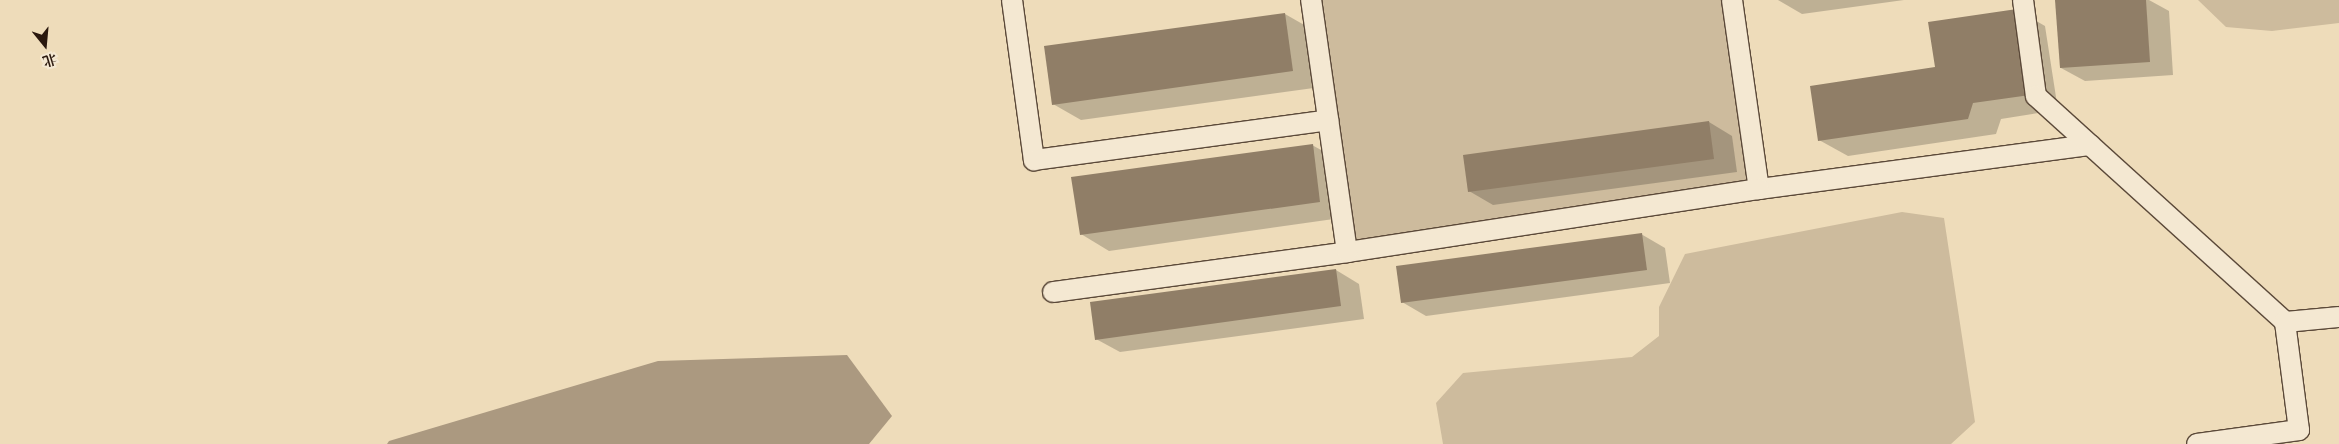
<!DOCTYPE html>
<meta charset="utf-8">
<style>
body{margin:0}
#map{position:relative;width:2339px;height:444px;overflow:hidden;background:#eedcba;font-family:Alegreya,"Noto Serif SC",serif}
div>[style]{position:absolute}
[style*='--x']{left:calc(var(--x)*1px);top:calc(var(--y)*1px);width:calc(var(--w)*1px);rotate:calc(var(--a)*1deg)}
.green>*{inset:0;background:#cdbb9d}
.water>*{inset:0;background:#ab9980}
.shadow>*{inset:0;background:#0003}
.building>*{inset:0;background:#907e67}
.roads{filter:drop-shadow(1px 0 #5b4939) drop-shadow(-1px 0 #5b4939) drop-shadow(0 1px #5b4939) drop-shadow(0 -1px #5b4939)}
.lane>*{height:20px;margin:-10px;padding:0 10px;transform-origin:10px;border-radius:10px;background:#f4e8d2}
span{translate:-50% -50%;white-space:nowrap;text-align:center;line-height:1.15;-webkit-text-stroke:4px #f4e8d2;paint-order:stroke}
.north{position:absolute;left:20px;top:20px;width:50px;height:50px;-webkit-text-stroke:4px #f4e8d2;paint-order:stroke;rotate:163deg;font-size:14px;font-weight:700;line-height:20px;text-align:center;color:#2a180e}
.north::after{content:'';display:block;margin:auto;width:18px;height:22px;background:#2a180e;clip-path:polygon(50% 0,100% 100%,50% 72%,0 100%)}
</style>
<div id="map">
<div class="green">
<i style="clip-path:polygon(1311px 0,1732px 0,1759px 189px,1347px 252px)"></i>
<i style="clip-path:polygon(2198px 0,2339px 0,2339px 23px,2272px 31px,2226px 27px)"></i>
<i style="clip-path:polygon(1902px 212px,1944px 218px,1975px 422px,1951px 444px,1443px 444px,1436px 403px,1463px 373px,1632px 357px,1659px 336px,1659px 307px,1685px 254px)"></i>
</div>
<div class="water">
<i style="clip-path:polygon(847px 355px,892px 416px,869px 444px,387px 444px,389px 441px,658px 361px)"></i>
</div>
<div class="shadow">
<i style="clip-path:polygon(1778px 0,1904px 0,1802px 14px)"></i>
<i style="clip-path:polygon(2057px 0,2149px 0,2169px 11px,2173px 75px,2085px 81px,2061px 68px)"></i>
<i style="clip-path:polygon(2017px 10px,2045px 26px,2058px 110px,2001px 119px,1996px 134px,1848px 156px,1819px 140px,1936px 68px)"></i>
<i style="clip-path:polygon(1285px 14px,1313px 30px,1321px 87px,1081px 120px,1053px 104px)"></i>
<i style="clip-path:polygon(1709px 122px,1732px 136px,1737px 172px,1493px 205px,1469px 191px)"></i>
<i style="clip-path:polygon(1312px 145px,1341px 161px,1348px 217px,1109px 251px,1081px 234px)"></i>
<i style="clip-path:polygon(1641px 234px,1665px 248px,1670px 283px,1426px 316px,1402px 302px)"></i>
<i style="clip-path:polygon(1336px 270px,1359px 284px,1364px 319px,1120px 352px,1096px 339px)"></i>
</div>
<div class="building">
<i style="clip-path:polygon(2055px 0,2146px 0,2150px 62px,2060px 68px)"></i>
<i style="clip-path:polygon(2017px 9px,2030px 95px,1973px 103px,1968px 119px,1818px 141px,1810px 86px,1935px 67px,1928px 22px)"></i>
<i style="clip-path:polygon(1285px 13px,1293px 71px,1052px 105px,1044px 46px)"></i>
<i style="clip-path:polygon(1709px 121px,1714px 159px,1468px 192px,1463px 155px)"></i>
<i style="clip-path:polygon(1313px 144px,1320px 202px,1080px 235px,1071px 177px)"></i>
<i style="clip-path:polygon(1642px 233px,1647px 270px,1401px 303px,1396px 266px)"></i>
<i style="clip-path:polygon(1336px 269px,1341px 306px,1095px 340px,1090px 302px)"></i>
</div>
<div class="roads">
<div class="lane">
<i style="--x:1012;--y:0;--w:162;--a:82.2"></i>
<i style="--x:1034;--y:160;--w:297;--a:-7.7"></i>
<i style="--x:1732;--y:0;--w:191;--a:81.9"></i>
<i style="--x:1759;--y:189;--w:334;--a:-7.6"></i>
<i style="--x:2023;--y:0;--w:97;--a:82.3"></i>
<i style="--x:2036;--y:96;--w:336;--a:42.2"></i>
<i style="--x:2285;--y:322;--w:54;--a:-5.3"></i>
<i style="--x:1347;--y:252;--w:417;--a:-8.7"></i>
<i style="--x:1053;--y:292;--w:297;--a:-7.7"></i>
<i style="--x:1347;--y:252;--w:255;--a:-98.1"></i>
<i style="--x:2197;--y:444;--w:103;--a:-7.8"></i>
<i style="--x:2299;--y:430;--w:109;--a:-97.4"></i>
</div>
</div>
<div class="north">北</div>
</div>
